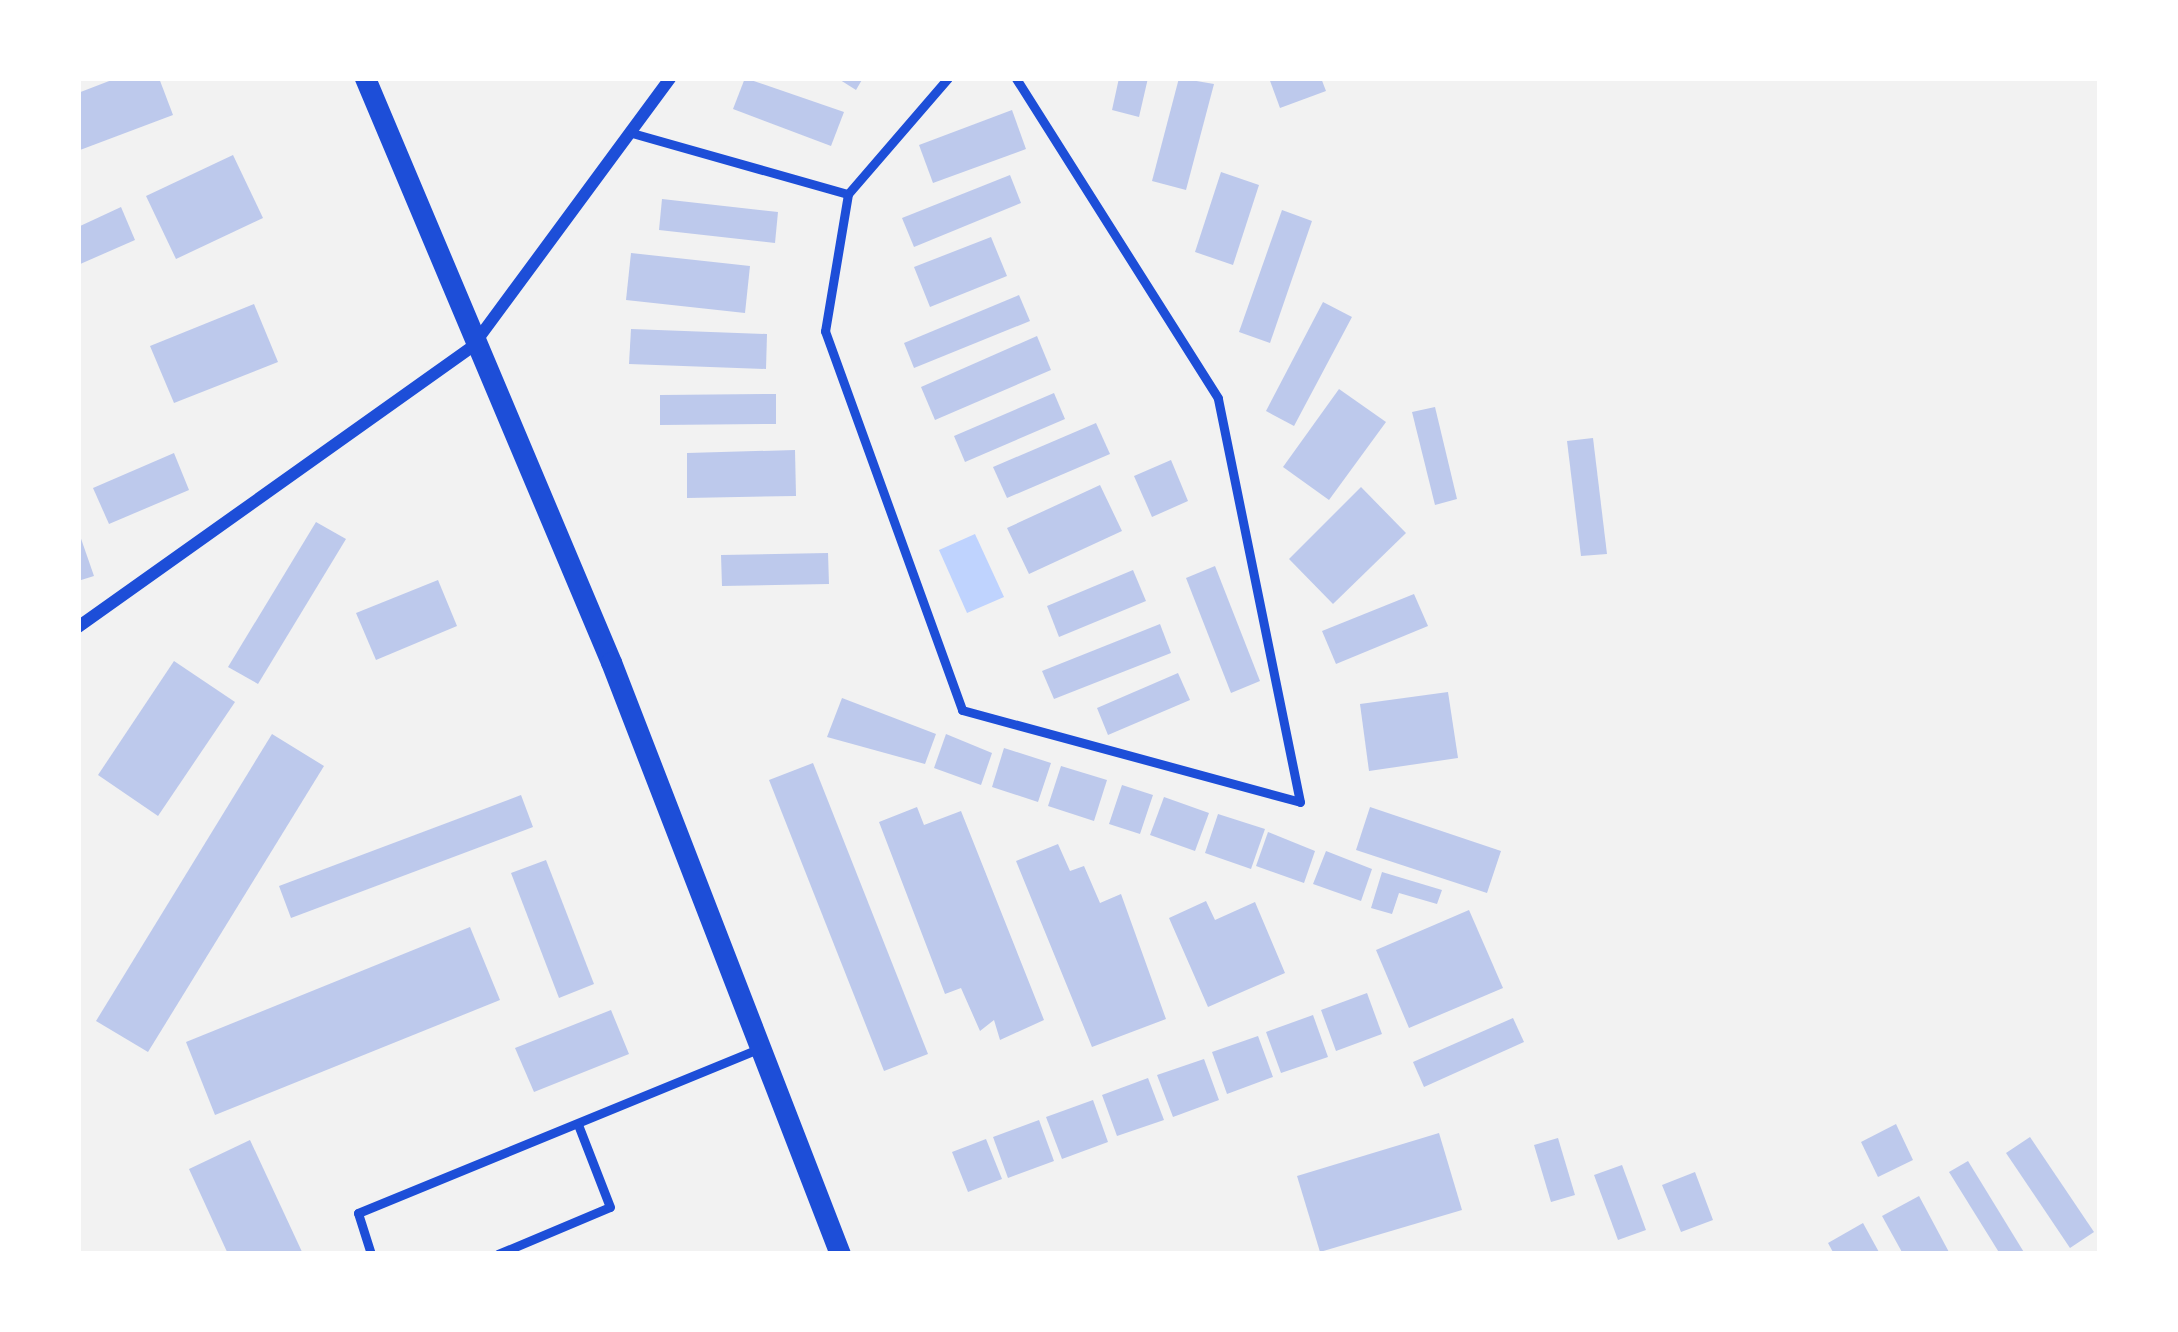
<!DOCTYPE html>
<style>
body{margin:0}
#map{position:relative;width:2178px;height:1332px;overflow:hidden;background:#f2f2f2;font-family:"Open Sans",sans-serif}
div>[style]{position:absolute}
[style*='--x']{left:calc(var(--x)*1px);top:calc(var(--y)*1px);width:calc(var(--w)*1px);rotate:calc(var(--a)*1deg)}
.water>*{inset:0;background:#bfd3fe}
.building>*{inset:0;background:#bdc9ec}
.service>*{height:9px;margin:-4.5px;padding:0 4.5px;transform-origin:4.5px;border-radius:4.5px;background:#1d4ed8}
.minor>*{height:12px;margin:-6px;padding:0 6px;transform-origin:6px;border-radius:6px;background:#1d4ed8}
.tertiary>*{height:21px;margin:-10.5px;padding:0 10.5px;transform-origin:10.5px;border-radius:10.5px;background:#1d4ed8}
span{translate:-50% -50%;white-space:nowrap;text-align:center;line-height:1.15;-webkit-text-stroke:10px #fff;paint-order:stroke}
.frame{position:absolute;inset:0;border:81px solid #fff;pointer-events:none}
</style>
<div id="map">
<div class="water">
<i style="clip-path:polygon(975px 534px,1004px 597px,967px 613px,939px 550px)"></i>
</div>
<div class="building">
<i style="clip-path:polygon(117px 78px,159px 78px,173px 115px,80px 150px,78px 93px)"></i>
<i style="clip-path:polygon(745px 78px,844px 112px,831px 146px,733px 109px)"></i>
<i style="clip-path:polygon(837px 78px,863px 78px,856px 90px)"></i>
<i style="clip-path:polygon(1119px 78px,1148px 78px,1139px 117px,1112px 110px)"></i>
<i style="clip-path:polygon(1179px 78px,1214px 84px,1186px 190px,1152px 181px)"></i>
<i style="clip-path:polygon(1269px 78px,1321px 78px,1326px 91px,1280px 108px)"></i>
<i style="clip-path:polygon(1012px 110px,1026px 149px,933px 183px,919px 145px)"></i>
<i style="clip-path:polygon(233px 155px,263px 218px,176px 259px,146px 196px)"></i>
<i style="clip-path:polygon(1221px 172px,1259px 185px,1233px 265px,1195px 252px)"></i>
<i style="clip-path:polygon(1010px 175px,1021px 203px,914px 247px,902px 218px)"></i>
<i style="clip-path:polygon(662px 199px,778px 212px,775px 243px,659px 230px)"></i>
<i style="clip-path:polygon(121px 207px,135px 240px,78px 265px,78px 227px)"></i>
<i style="clip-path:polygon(1282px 210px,1312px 221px,1270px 343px,1239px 332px)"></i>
<i style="clip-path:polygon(991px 237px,1007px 276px,930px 307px,914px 267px)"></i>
<i style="clip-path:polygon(631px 253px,750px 266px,745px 313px,626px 300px)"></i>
<i style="clip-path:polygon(1019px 295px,1030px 321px,914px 368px,904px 343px)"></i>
<i style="clip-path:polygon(1323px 302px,1352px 317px,1294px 426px,1266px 411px)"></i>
<i style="clip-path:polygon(254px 304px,278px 362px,174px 403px,150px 346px)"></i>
<i style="clip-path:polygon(631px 329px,767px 334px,766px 369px,629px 364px)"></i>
<i style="clip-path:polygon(1037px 336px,1051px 370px,935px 420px,921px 387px)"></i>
<i style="clip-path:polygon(1339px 389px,1386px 422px,1329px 500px,1283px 467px)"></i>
<i style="clip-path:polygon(1054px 393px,1065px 419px,965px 462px,954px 436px)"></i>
<i style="clip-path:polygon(776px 394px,776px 424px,660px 425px,660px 395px)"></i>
<i style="clip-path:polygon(1435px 407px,1457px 499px,1435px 505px,1412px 412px)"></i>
<i style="clip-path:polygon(1096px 423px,1110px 454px,1007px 498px,993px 467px)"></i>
<i style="clip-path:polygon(1593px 438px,1607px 554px,1581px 556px,1567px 441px)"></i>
<i style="clip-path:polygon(795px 450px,796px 496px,687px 498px,687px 453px)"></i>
<i style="clip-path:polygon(174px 453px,189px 490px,109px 524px,93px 488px)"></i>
<i style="clip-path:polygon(1171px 460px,1188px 501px,1152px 517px,1134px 476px)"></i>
<i style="clip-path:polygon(1100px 485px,1122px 531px,1029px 574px,1007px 528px)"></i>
<i style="clip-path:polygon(1361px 487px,1406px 533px,1333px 604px,1289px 559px)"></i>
<i style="clip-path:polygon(316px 522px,346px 539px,258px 684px,228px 667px)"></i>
<i style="clip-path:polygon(78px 530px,94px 576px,78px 581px)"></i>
<i style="clip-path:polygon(828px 553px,829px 584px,722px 586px,721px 555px)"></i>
<i style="clip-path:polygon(1215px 566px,1260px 681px,1231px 693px,1186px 578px)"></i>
<i style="clip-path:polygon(1133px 570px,1146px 601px,1059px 637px,1047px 606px)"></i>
<i style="clip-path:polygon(438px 580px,457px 626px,376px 660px,356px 613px)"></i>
<i style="clip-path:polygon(1414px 594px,1428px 626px,1336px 664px,1322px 631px)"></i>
<i style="clip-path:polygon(1160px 624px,1171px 653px,1054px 699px,1042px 671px)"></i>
<i style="clip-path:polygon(174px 661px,235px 702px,158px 816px,98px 775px)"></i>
<i style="clip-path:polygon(1178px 673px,1190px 700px,1108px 735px,1097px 708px)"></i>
<i style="clip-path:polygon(1448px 692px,1458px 758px,1369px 771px,1360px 704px)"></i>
<i style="clip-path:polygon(842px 698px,936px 734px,925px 764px,827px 737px)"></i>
<i style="clip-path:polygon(272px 734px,324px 766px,148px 1052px,96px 1021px)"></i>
<i style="clip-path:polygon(946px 734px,992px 753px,981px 785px,934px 768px)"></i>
<i style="clip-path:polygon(1004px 748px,1051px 763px,1038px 802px,992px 787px)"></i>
<i style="clip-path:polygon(813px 763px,928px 1054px,884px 1071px,769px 780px)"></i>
<i style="clip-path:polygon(1061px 766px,1107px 780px,1094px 821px,1048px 806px)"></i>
<i style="clip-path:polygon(1122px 785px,1153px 795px,1140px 834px,1109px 824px)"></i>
<i style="clip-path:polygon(521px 795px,533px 827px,291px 918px,279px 886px)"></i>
<i style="clip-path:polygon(1164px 797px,1209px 813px,1195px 851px,1150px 835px)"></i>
<i style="clip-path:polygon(917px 807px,924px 825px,961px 811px,1044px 1020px,1000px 1040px,994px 1020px,980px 1031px,961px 988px,945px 994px,879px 822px)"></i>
<i style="clip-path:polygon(1370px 807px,1501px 851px,1487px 893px,1356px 850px)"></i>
<i style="clip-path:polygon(1218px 814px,1265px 829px,1251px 869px,1205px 853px)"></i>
<i style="clip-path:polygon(1268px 832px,1315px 851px,1304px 883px,1256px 866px)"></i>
<i style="clip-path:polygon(1058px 844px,1070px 871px,1084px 866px,1100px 903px,1121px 894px,1166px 1019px,1092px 1047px,1016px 861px)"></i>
<i style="clip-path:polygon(1326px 851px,1372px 869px,1361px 901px,1313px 884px)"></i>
<i style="clip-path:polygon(546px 860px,594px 984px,559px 998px,511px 873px)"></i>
<i style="clip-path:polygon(1382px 872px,1442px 890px,1437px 904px,1399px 893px,1392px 914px,1371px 908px)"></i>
<i style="clip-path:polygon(1206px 901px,1215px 920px,1255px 902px,1285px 973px,1208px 1007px,1169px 918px)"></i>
<i style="clip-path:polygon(1469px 910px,1503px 988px,1409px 1028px,1376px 950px)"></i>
<i style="clip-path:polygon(470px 927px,500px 1000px,215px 1115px,186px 1042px)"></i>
<i style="clip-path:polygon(1367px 993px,1382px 1034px,1336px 1051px,1321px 1010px)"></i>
<i style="clip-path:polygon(611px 1010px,629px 1054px,534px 1092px,515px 1048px)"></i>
<i style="clip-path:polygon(1313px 1015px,1328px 1057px,1281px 1073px,1266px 1032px)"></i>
<i style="clip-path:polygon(1513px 1018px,1524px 1042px,1424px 1087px,1413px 1062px)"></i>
<i style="clip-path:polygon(1258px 1036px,1273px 1077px,1227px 1094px,1212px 1052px)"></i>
<i style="clip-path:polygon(1204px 1059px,1219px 1100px,1173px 1117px,1157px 1075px)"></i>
<i style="clip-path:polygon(1148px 1078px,1164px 1120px,1117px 1136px,1102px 1095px)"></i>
<i style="clip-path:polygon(1093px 1100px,1108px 1142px,1062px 1159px,1046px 1117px)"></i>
<i style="clip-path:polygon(1039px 1120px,1054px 1161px,1008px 1178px,993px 1137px)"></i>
<i style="clip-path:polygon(1896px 1124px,1913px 1160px,1878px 1177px,1861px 1142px)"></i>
<i style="clip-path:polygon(1439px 1133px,1462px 1210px,1320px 1252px,1297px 1176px)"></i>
<i style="clip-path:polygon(2030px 1137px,2094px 1232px,2070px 1248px,2006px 1153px)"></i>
<i style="clip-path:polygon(1558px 1138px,1575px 1195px,1551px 1202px,1534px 1145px)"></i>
<i style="clip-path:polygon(986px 1139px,1002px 1179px,968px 1192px,952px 1152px)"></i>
<i style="clip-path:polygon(250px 1140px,303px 1254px,228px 1254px,189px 1169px)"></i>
<i style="clip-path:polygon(1968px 1161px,2025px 1254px,2000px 1254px,1949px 1172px)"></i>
<i style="clip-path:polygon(1622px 1165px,1646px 1230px,1618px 1240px,1594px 1175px)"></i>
<i style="clip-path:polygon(1695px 1172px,1713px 1220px,1681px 1232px,1662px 1185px)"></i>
<i style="clip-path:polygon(1919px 1196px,1950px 1254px,1903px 1254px,1882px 1216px)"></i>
<i style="clip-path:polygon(1863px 1223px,1880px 1254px,1834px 1254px,1828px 1243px)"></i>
</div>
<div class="service">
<i style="--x:948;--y:78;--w:153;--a:130.8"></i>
<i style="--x:848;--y:194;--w:139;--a:99.5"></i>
<i style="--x:825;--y:331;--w:403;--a:70.1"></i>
<i style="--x:962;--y:710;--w:350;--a:15.2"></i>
<i style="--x:1300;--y:802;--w:412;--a:-101.5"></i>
<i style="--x:1218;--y:398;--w:378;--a:-122.3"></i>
<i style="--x:632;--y:133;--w:224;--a:15.8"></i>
<i style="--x:371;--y:1254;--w:43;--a:-107.6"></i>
<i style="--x:358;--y:1213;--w:432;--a:-22.3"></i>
<i style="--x:498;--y:1254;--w:121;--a:-22.8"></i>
<i style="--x:610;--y:1207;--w:86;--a:-111.2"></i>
</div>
<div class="minor">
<i style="--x:78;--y:627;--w:483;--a:-35.4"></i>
<i style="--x:472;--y:347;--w:334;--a:-53.6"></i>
</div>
<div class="tertiary">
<i style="--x:365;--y:78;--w:634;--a:67.16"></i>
<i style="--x:611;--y:662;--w:635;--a:68.85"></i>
</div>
<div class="frame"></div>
</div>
